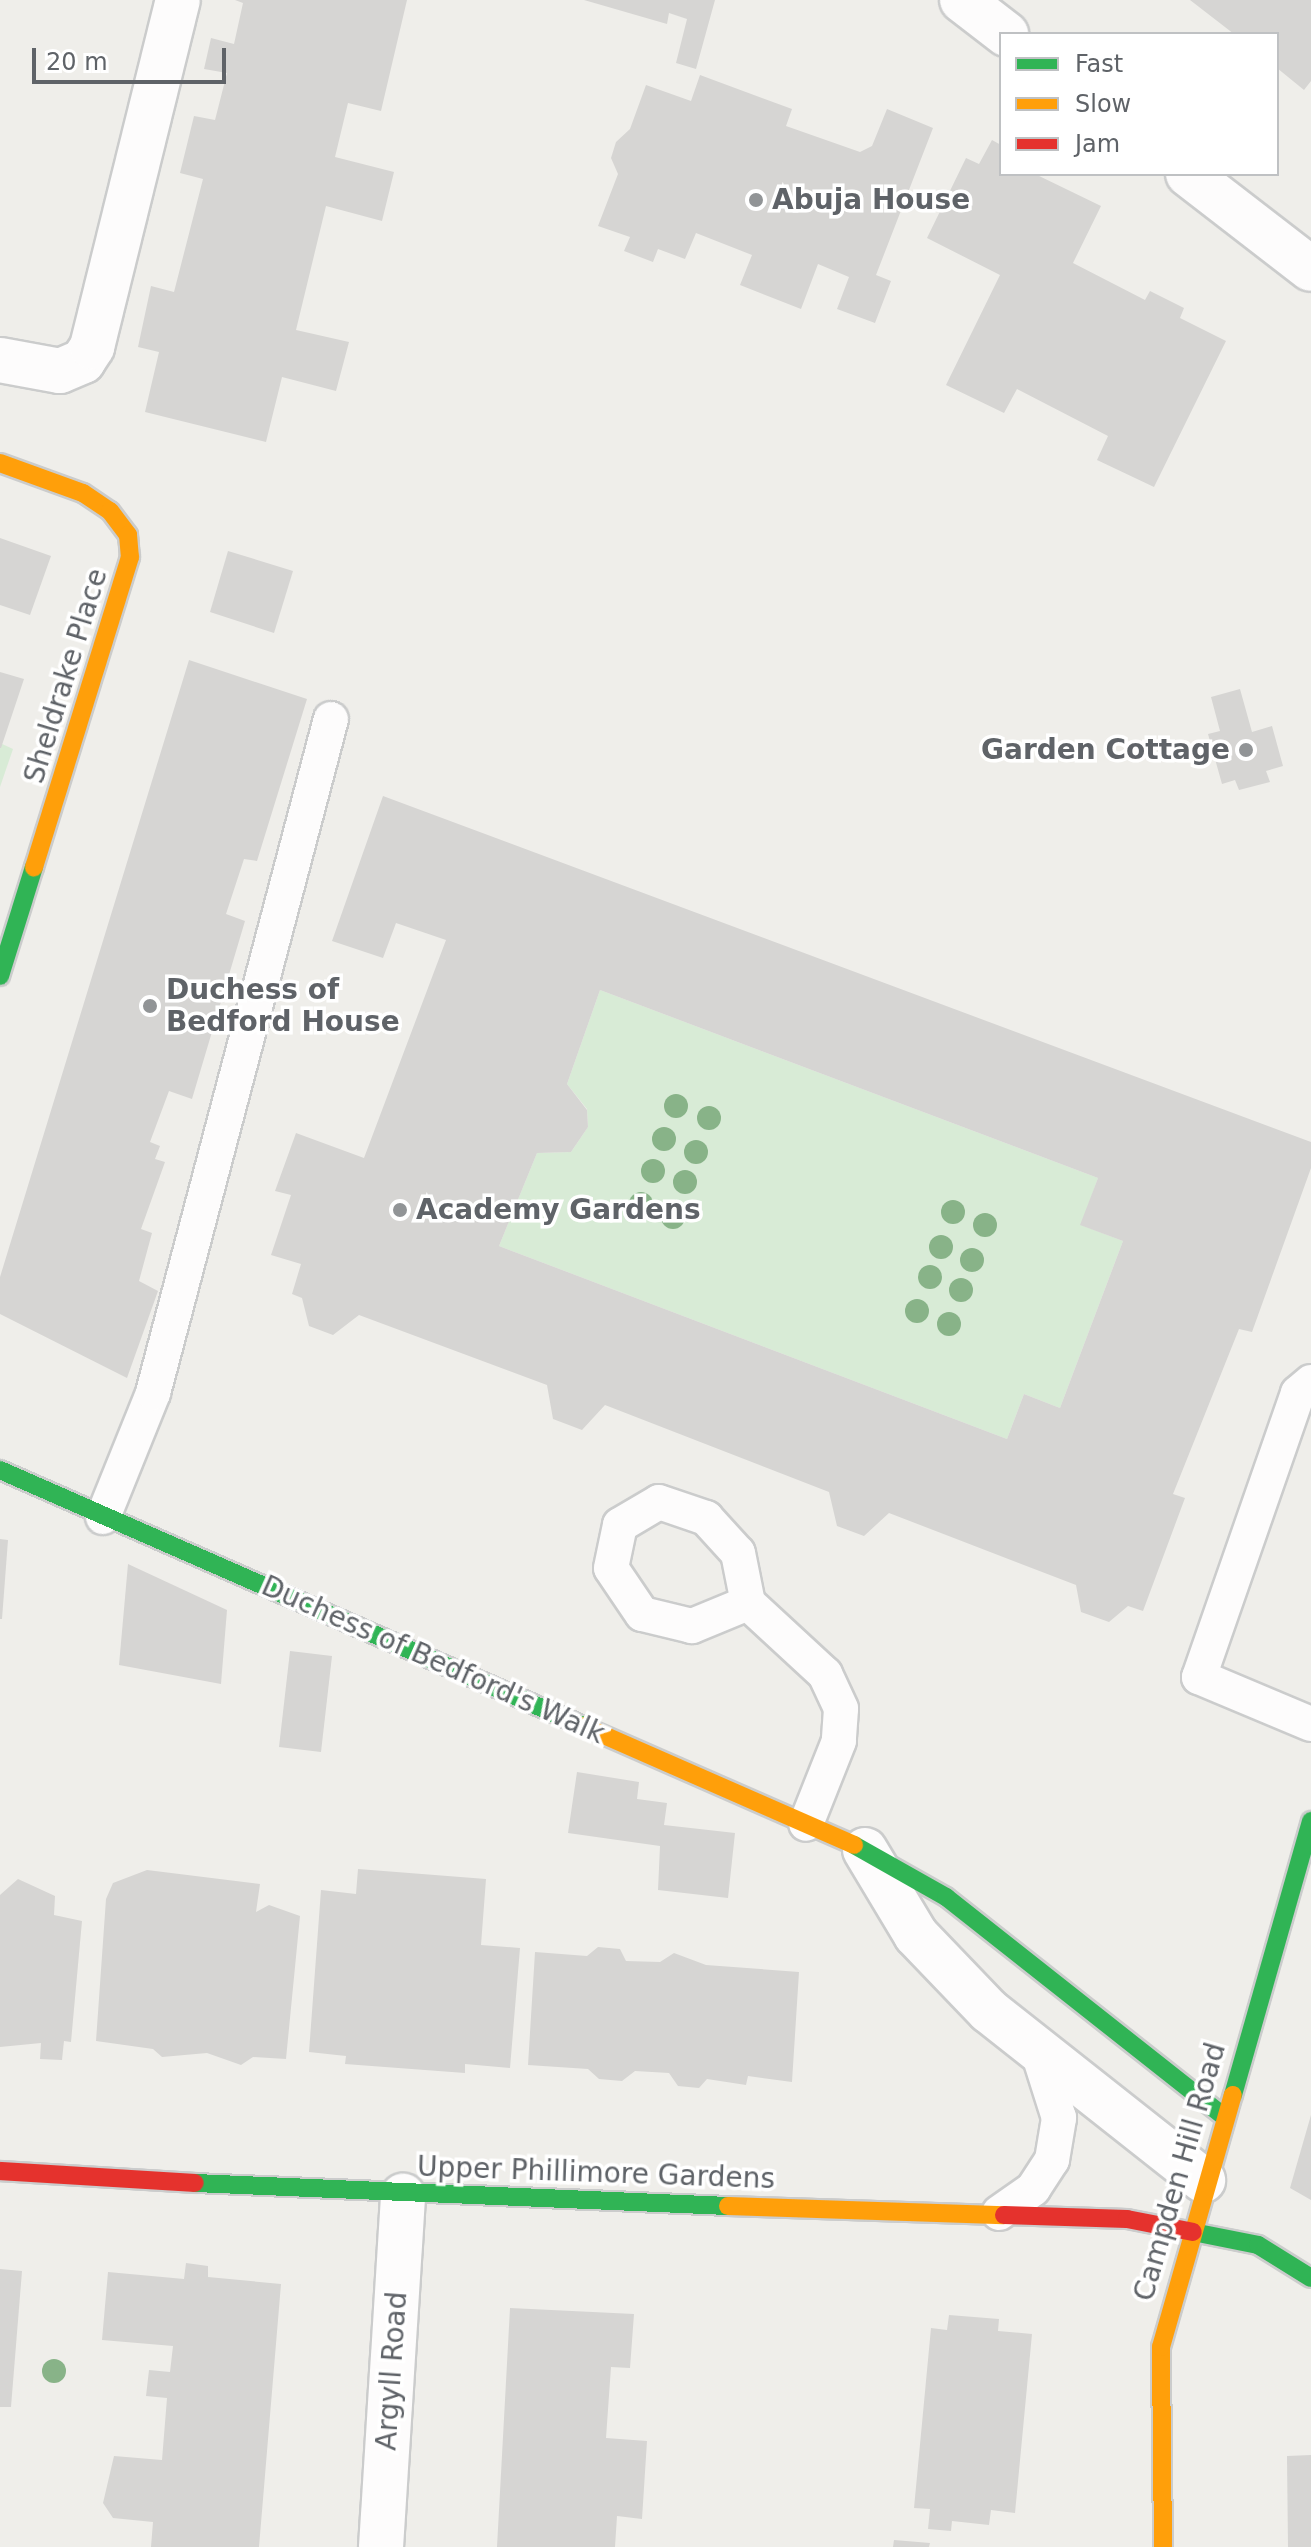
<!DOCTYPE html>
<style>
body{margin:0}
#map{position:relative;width:1311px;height:2547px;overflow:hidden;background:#efeeea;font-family:"DejaVu Sans",sans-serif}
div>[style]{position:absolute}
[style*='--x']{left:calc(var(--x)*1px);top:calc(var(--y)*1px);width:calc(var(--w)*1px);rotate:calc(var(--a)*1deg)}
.green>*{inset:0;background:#d8ebd6}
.building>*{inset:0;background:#d6d5d3}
.roads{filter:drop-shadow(2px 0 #cbcccc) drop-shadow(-2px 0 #cbcccc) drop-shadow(0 2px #cbcccc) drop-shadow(0 -2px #cbcccc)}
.lane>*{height:34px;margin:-17px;padding:0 17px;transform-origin:17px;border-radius:17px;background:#fdfcfc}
.street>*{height:44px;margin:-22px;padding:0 22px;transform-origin:22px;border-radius:22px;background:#fdfcfc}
.fast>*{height:18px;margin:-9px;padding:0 9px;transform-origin:9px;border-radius:9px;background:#30b455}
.slow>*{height:18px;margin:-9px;padding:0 9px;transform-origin:9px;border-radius:9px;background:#ff9f0a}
.jam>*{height:18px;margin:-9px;padding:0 9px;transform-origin:9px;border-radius:9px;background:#e5322d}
.trees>*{width:24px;height:24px;margin:-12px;border-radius:50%;background:#88b388}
.dots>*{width:22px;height:22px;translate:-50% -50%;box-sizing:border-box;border:4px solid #fff;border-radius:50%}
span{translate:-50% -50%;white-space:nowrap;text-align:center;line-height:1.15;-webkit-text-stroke:7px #fff;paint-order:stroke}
.poi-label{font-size:28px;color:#5f6368;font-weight:700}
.left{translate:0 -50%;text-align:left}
.right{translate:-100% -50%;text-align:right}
.street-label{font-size:28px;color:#5f6368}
.legend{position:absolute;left:999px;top:32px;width:280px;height:144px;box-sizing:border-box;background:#fff;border:2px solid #bfc1c3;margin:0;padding:10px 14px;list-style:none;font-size:24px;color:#5f6368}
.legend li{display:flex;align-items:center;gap:16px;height:40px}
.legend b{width:40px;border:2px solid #bfc1c3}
.scale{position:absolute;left:32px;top:48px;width:194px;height:36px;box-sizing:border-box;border:4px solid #5f6368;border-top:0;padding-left:10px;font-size:24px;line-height:28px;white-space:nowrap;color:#5f6368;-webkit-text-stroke:6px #fff;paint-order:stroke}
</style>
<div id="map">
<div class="green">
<i style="clip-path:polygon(0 743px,13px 749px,0 787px)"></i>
<i style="clip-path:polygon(600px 990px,1098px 1178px,1081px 1225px,1123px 1241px,1060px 1408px,1024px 1394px,1007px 1439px,499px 1246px,537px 1153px,571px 1152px,588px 1127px,587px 1109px,567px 1084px)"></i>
</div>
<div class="building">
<i style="clip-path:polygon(235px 0,407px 0,381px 111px,348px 103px,335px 157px,394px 172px,382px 221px,326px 206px,296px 330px,349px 342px,336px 391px,282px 377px,266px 442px,145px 412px,159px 352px,138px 347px,151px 286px,174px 292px,203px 179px,180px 173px,194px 116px,215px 120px,227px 73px,204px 69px,211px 38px,234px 44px,243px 3px)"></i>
<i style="clip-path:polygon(584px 0,715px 0,696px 69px,676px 63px,687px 19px,669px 13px,667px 24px)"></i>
<i style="clip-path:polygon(1190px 0,1311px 0,1311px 81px,1304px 90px,1277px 68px,1277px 34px,1234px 34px)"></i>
<i style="clip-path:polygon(700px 75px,792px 109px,786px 126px,860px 152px,872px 146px,887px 109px,933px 128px,876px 275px,891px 281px,875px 323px,837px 309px,849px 277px,818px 264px,801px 309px,740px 285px,752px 255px,696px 233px,685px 259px,658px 249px,653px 262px,624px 251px,630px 237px,598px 226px,618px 174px,611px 158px,616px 142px,630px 129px,646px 85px,691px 101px)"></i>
<i style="clip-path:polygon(992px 140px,1001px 145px,1001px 174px,1035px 174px,1101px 206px,1073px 263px,1145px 300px,1150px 291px,1184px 308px,1180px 318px,1226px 341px,1154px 487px,1097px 460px,1108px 436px,1017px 389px,1004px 413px,946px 385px,1000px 275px,927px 238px,966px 158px,979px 164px)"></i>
<i style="clip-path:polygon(0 538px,51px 556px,30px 615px,0 605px)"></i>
<i style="clip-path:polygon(228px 551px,293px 571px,274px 633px,210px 612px)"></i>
<i style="clip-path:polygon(189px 660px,307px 699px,257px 861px,244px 859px,226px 914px,245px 921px,192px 1099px,169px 1091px,150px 1142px,160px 1146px,155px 1159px,165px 1162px,141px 1229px,152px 1233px,139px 1281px,158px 1291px,127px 1378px,0 1314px,0 1277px)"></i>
<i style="clip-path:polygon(0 672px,24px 679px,1px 748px,0 748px)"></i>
<i style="clip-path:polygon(1240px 689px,1252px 732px,1272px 726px,1283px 766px,1266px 771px,1270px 782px,1239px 790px,1235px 780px,1222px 784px,1208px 734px,1220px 731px,1211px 697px)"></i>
<i style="clip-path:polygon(evenodd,383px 796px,1311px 1142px,1311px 1168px,1252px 1332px,1239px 1329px,1173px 1494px,1185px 1498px,1143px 1611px,1128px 1606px,1109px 1622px,1081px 1612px,1076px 1585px,889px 1513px,864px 1536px,837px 1526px,829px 1492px,605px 1405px,582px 1430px,553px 1419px,547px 1385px,359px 1315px,333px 1335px,309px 1326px,302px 1298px,292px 1294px,301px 1264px,271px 1255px,291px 1195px,275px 1191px,296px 1133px,364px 1158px,446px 940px,396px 923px,383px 958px,332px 941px,383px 796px,600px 990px,1098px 1178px,1080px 1225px,1123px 1241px,1060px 1408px,1024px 1394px,1007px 1439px,499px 1246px,537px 1153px,571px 1152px,588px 1127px,587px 1110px,567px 1084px,600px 990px)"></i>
<i style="clip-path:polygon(0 1539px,8px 1540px,2px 1619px,0 1619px)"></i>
<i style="clip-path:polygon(128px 1564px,227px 1610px,221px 1684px,119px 1665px)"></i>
<i style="clip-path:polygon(290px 1651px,332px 1656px,321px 1752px,279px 1747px)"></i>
<i style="clip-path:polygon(577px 1772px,639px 1782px,637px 1799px,667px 1803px,664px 1825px,735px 1833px,728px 1898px,658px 1890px,660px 1846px,568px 1833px)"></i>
<i style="clip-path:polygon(358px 1869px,486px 1879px,481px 1945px,520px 1948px,510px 2068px,465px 2064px,465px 2073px,345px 2064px,346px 2056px,309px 2052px,321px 1890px,356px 1894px)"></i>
<i style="clip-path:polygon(147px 1870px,260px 1884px,256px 1912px,269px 1905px,300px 1916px,286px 2059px,253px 2057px,241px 2065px,207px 2053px,162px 2057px,153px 2049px,96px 2041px,106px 1899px,113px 1883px)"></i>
<i style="clip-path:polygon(18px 1879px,55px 1896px,54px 1915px,82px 1921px,71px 2042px,64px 2041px,62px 2060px,40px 2059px,41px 2043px,0 2047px,0 1895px)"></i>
<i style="clip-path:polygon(598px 1947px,620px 1949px,626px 1961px,660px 1962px,674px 1953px,706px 1965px,799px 1972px,792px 2082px,748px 2076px,746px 2085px,707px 2079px,699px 2088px,678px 2086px,669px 2073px,635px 2071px,622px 2081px,599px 2079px,588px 2069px,528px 2065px,535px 1952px,587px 1956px)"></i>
<i style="clip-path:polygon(1311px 2115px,1311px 2200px,1290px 2188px)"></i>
<i style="clip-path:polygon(186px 2263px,208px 2266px,208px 2277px,281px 2284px,259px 2547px,151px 2547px,153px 2522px,113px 2518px,103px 2503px,114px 2456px,162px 2460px,167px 2398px,146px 2396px,149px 2370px,170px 2372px,173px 2346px,102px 2340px,108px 2272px,184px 2279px)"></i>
<i style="clip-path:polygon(0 2269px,22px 2271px,11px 2407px,0 2407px)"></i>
<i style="clip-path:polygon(510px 2308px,634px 2314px,630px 2368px,611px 2367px,606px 2438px,647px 2441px,642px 2519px,617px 2516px,615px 2547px,497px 2547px)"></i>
<i style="clip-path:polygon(949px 2315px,999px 2319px,998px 2331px,1032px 2334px,1015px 2513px,991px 2510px,989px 2525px,952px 2521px,951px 2531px,928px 2529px,930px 2509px,914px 2508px,931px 2328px,947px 2330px)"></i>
<i style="clip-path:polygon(1311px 2455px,1311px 2547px,1288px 2547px,1287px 2456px)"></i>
<i style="clip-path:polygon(894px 2540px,930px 2543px,929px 2547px,893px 2547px)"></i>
</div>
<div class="roads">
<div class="lane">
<i style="--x:1311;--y:1382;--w:17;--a:140"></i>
<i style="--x:1298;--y:1393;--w:301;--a:109.2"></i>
<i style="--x:1199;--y:1677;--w:121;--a:22.8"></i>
<i style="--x:103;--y:1517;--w:134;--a:-68"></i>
<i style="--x:153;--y:1393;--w:697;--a:-75.21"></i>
<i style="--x:748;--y:1603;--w:61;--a:157.7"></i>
<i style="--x:692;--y:1626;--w:51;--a:-166.5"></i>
<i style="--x:642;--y:1614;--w:55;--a:-124"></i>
<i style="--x:611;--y:1568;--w:44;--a:-78.2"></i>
<i style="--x:620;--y:1525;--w:45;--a:-30.5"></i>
<i style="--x:659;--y:1502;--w:50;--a:18.8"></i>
<i style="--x:706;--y:1518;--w:47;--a:47.6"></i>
<i style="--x:738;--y:1553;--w:51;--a:78.7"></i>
<i style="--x:748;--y:1603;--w:105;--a:42.7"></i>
<i style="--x:825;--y:1674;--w:38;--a:65"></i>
<i style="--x:841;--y:1709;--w:32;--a:94"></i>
<i style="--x:839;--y:1741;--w:89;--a:111.7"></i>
<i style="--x:999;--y:2213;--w:42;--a:-35.2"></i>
<i style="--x:1033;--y:2189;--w:35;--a:-57"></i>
<i style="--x:1052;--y:2160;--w:43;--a:-80.5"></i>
<i style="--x:1059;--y:2118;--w:66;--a:-107.6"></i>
</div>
<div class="street">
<i style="--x:962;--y:0;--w:56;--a:37.7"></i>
<i style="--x:1188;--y:174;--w:155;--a:37.7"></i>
<i style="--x:0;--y:360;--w:61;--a:10.4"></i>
<i style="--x:60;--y:371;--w:25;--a:-23"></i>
<i style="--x:83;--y:361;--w:17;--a:-57"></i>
<i style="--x:92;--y:347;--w:357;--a:-76.1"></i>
<i style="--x:865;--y:1850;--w:99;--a:59"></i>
<i style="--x:916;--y:1935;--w:105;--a:46.2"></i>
<i style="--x:989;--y:2011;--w:273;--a:38.3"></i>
<i style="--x:381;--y:2547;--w:352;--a:-86.4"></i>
</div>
<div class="fast">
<i style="--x:0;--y:976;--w:114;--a:-72.7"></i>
<i style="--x:0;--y:1470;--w:637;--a:23.71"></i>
<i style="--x:854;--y:1845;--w:106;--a:29.5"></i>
<i style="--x:946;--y:1897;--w:353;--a:38.3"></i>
<i style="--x:1233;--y:2095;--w:285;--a:-74.1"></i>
<i style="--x:195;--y:2183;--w:533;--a:2.47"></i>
<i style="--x:1193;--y:2232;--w:66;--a:11.3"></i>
<i style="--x:1258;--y:2245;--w:62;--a:31.9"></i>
</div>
<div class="slow">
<i style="--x:0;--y:463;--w:88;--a:19.9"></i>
<i style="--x:83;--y:493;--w:32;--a:34"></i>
<i style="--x:110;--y:511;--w:30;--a:53"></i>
<i style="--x:128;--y:535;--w:22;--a:85"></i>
<i style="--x:130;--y:557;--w:325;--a:107.2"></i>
<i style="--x:583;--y:1726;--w:296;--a:23.7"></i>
<i style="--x:728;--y:2206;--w:276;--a:1.9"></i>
<i style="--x:1163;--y:2547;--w:200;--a:-90.6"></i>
<i style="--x:1161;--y:2347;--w:262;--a:-74.1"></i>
</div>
<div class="jam">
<i style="--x:0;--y:2171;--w:195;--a:3.5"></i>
<i style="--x:1004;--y:2215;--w:123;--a:1.9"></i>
<i style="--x:1127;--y:2219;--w:67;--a:11.1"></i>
</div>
</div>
<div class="trees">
<i style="left:676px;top:1106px"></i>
<i style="left:709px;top:1118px"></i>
<i style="left:664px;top:1139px"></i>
<i style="left:696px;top:1152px"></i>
<i style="left:653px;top:1171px"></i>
<i style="left:685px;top:1182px"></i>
<i style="left:641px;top:1204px"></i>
<i style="left:953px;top:1212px"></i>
<i style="left:673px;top:1217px"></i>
<i style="left:985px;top:1225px"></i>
<i style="left:941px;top:1247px"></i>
<i style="left:972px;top:1260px"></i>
<i style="left:930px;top:1277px"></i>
<i style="left:961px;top:1290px"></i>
<i style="left:917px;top:1311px"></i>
<i style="left:949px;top:1324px"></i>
<i style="left:54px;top:2371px"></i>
</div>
<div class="dots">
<i style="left:756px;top:200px;background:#919496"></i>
<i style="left:1246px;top:750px;background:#919496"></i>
<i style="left:150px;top:1006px;background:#919496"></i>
<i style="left:400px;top:1210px;background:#919496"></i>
</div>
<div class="poi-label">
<span class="left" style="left:772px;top:200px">Abuja House</span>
<span class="right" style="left:1230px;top:750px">Garden Cottage</span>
<span class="left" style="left:166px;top:1006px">Duchess of<br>Bedford House</span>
<span class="left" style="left:416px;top:1210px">Academy Gardens</span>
</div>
<div class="street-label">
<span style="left:66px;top:676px;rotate:-73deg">Sheldrake Place</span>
<span style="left:433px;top:1660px;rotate:24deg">Duchess of Bedford's Walk</span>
<span style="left:1180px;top:2172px;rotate:-74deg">Campden Hill Road</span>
<span style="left:596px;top:2173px;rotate:2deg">Upper Phillimore Gardens</span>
<span style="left:392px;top:2371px;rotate:-86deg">Argyll Road</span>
</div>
<ul class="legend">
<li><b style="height:10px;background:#30b455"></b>Fast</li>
<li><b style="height:10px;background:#ff9f0a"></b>Slow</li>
<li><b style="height:10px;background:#e5322d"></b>Jam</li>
</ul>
<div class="scale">20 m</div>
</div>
